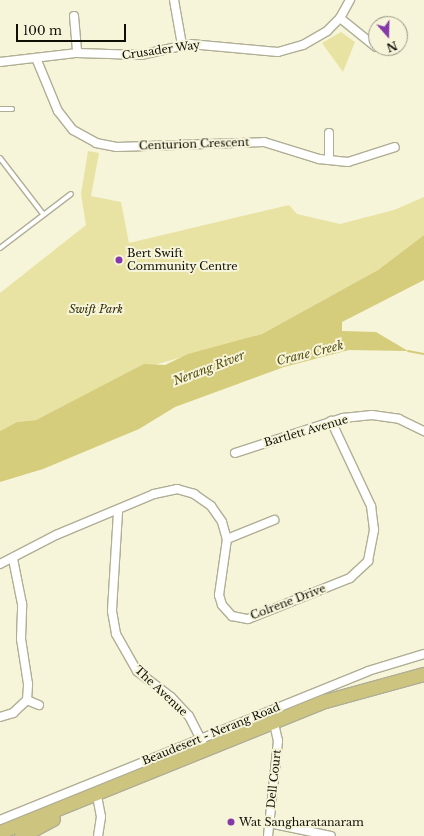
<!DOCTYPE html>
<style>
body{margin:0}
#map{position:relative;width:424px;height:836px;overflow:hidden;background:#f6f4d9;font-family:"Libre Baskerville",serif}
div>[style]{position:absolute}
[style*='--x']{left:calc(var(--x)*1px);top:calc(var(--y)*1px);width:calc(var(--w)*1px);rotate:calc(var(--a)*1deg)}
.green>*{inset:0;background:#e9e3a3}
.water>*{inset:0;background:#d5cc7c}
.stream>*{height:2px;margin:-1px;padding:0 1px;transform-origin:1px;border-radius:1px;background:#d5cc7c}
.roads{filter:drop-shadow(1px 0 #b0ae95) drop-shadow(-1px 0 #b0ae95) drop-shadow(0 1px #b0ae95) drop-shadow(0 -1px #b0ae95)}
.lane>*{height:4px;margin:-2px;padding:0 2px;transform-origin:2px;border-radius:2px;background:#fff}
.street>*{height:8px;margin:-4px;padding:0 4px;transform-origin:4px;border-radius:4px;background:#fff}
.primary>*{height:13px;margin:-6.5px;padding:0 6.5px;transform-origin:6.5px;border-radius:6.5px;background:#cdc57f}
.dots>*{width:11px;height:11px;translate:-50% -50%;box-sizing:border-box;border:2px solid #f6f4d9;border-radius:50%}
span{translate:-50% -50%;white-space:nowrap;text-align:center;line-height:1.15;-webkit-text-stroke:4px #f6f4d9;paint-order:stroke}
.street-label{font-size:11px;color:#100f06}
.poi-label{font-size:11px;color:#100f06}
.left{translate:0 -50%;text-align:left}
.park-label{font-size:11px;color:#2e2a05;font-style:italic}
.water-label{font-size:12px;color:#564f11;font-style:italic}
.north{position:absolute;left:368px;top:16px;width:40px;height:40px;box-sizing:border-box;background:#f6f4d9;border:1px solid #9a9885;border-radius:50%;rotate:160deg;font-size:11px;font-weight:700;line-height:16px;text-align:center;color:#100f06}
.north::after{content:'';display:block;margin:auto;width:14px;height:18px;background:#8438a9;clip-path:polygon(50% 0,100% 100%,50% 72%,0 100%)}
.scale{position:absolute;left:16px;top:24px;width:110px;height:18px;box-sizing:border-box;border:2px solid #100f06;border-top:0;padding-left:5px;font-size:12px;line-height:14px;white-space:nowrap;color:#100f06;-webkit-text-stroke:3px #f6f4d9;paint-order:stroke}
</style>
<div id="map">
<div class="green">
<i style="clip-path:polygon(341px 32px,355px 42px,343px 72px,322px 43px)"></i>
<i style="clip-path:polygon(88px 151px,99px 153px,91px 196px,121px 202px,129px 243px,289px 205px,297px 214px,340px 224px,394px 210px,424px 197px,424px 235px,378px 270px,262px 334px,130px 372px,36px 420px,17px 422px,0 431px,0 293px,86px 225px,81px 194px)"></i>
</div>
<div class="water">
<i style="clip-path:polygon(424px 235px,424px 280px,342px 322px,342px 331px,376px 332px,408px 351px,349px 350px,284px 367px,175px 407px,139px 429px,43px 469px,0 482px,0 431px,17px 422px,36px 420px,144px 364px,165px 365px,188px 354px,262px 334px,378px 270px)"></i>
</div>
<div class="stream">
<i style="--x:408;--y:351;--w:16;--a:11"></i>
</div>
<div class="roads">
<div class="lane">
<i style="--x:0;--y:109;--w:12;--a:0"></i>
<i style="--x:0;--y:158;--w:71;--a:52.5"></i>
<i style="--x:0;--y:248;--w:89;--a:-37.3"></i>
</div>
<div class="street">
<i style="--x:174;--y:0;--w:46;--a:79.9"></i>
<i style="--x:74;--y:16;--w:37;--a:85"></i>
<i style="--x:340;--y:18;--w:46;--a:38.9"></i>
<i style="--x:36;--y:58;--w:57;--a:67.5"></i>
<i style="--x:58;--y:111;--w:24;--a:52"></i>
<i style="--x:73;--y:130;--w:26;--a:29"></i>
<i style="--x:96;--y:143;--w:21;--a:11"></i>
<i style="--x:117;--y:147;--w:147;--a:-1.9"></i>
<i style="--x:264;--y:142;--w:58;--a:17.2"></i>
<i style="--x:319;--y:159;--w:29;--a:6"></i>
<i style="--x:348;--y:162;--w:49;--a:-17.7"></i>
<i style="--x:0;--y:62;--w:78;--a:-6.7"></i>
<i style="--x:77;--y:53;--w:64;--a:1.8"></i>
<i style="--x:141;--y:55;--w:50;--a:-12.7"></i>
<i style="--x:190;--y:44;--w:88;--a:5.2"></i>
<i style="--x:278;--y:52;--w:26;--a:-16"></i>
<i style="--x:303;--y:45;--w:28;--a:-30"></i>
<i style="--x:327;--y:31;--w:18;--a:-45"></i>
<i style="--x:340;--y:18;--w:21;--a:-61"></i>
<i style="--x:329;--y:160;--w:27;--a:-90"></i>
<i style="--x:235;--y:453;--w:114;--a:-18"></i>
<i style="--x:343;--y:418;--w:29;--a:-6"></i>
<i style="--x:372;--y:415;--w:27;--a:8"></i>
<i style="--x:399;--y:419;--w:28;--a:26"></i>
<i style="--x:118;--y:512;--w:99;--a:93.5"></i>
<i style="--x:112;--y:611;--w:23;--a:80"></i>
<i style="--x:116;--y:634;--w:43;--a:60.4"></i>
<i style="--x:137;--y:671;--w:43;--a:37.4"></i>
<i style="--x:171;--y:697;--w:26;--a:47"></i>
<i style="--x:189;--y:716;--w:29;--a:63"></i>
<i style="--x:227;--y:539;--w:51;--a:-22"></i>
<i style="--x:0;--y:564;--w:63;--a:-27.4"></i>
<i style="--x:56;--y:535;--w:106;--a:-22.7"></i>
<i style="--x:154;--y:494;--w:24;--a:-12"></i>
<i style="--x:177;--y:489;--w:18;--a:16"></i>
<i style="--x:194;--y:494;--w:21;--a:35"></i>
<i style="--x:211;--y:506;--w:19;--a:55"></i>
<i style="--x:222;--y:522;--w:18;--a:74"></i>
<i style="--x:227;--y:539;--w:57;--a:98.1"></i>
<i style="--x:219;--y:595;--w:10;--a:73"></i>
<i style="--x:222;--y:605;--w:15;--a:48"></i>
<i style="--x:232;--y:616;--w:16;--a:11"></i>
<i style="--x:248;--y:619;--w:110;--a:-21.9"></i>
<i style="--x:350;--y:578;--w:25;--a:-43"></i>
<i style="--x:368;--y:561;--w:32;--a:-79"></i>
<i style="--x:374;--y:530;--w:24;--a:-97"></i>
<i style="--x:371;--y:506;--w:94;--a:-115.2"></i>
<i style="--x:27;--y:700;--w:13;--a:23"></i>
<i style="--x:0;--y:717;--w:14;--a:-17"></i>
<i style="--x:13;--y:713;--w:19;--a:-43"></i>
<i style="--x:27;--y:700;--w:16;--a:-86"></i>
<i style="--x:28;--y:684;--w:46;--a:-98.8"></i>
<i style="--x:21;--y:639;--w:35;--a:-88"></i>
<i style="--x:22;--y:604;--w:46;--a:-101.3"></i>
<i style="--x:97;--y:796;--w:21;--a:79"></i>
<i style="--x:101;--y:817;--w:19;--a:99"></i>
<i style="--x:0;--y:820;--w:397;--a:-22"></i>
<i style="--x:368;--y:671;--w:59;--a:-16.9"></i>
<i style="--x:269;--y:823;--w:63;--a:11.8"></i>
<i style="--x:268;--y:836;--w:96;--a:-84"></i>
<i style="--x:278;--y:741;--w:18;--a:-103"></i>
</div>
<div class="primary">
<i style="--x:0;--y:832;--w:350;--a:-22"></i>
<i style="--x:325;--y:701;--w:103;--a:-15.3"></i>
<i style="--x:21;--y:836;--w:36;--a:-28"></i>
</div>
</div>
<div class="dots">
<i style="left:119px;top:260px;background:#8438a9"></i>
<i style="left:231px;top:822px;background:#8438a9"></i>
</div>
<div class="street-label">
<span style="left:161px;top:50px;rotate:-8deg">Crusader Way</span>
<span style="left:194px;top:144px;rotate:-2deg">Centurion Crescent</span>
<span style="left:306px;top:431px;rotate:-16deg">Bartlett Avenue</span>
<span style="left:288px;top:602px;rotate:-21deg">Colrene Drive</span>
<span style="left:161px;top:691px;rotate:43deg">The Avenue</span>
<span style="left:211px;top:734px;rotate:-22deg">Beaudesert - Nerang Road</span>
<span style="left:274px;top:779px;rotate:-84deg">Dell Court</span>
</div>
<div class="poi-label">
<span class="left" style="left:127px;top:260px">Bert Swift<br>Community Centre</span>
<span class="left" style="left:239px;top:822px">Wat Sangharatanaram</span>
</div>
<div class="park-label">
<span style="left:96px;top:309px">Swift Park</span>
</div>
<div class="water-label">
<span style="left:310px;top:353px;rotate:-14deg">Crane Creek</span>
<span style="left:209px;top:368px;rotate:-21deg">Nerang River</span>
</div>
<div class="north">N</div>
<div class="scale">100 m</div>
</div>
